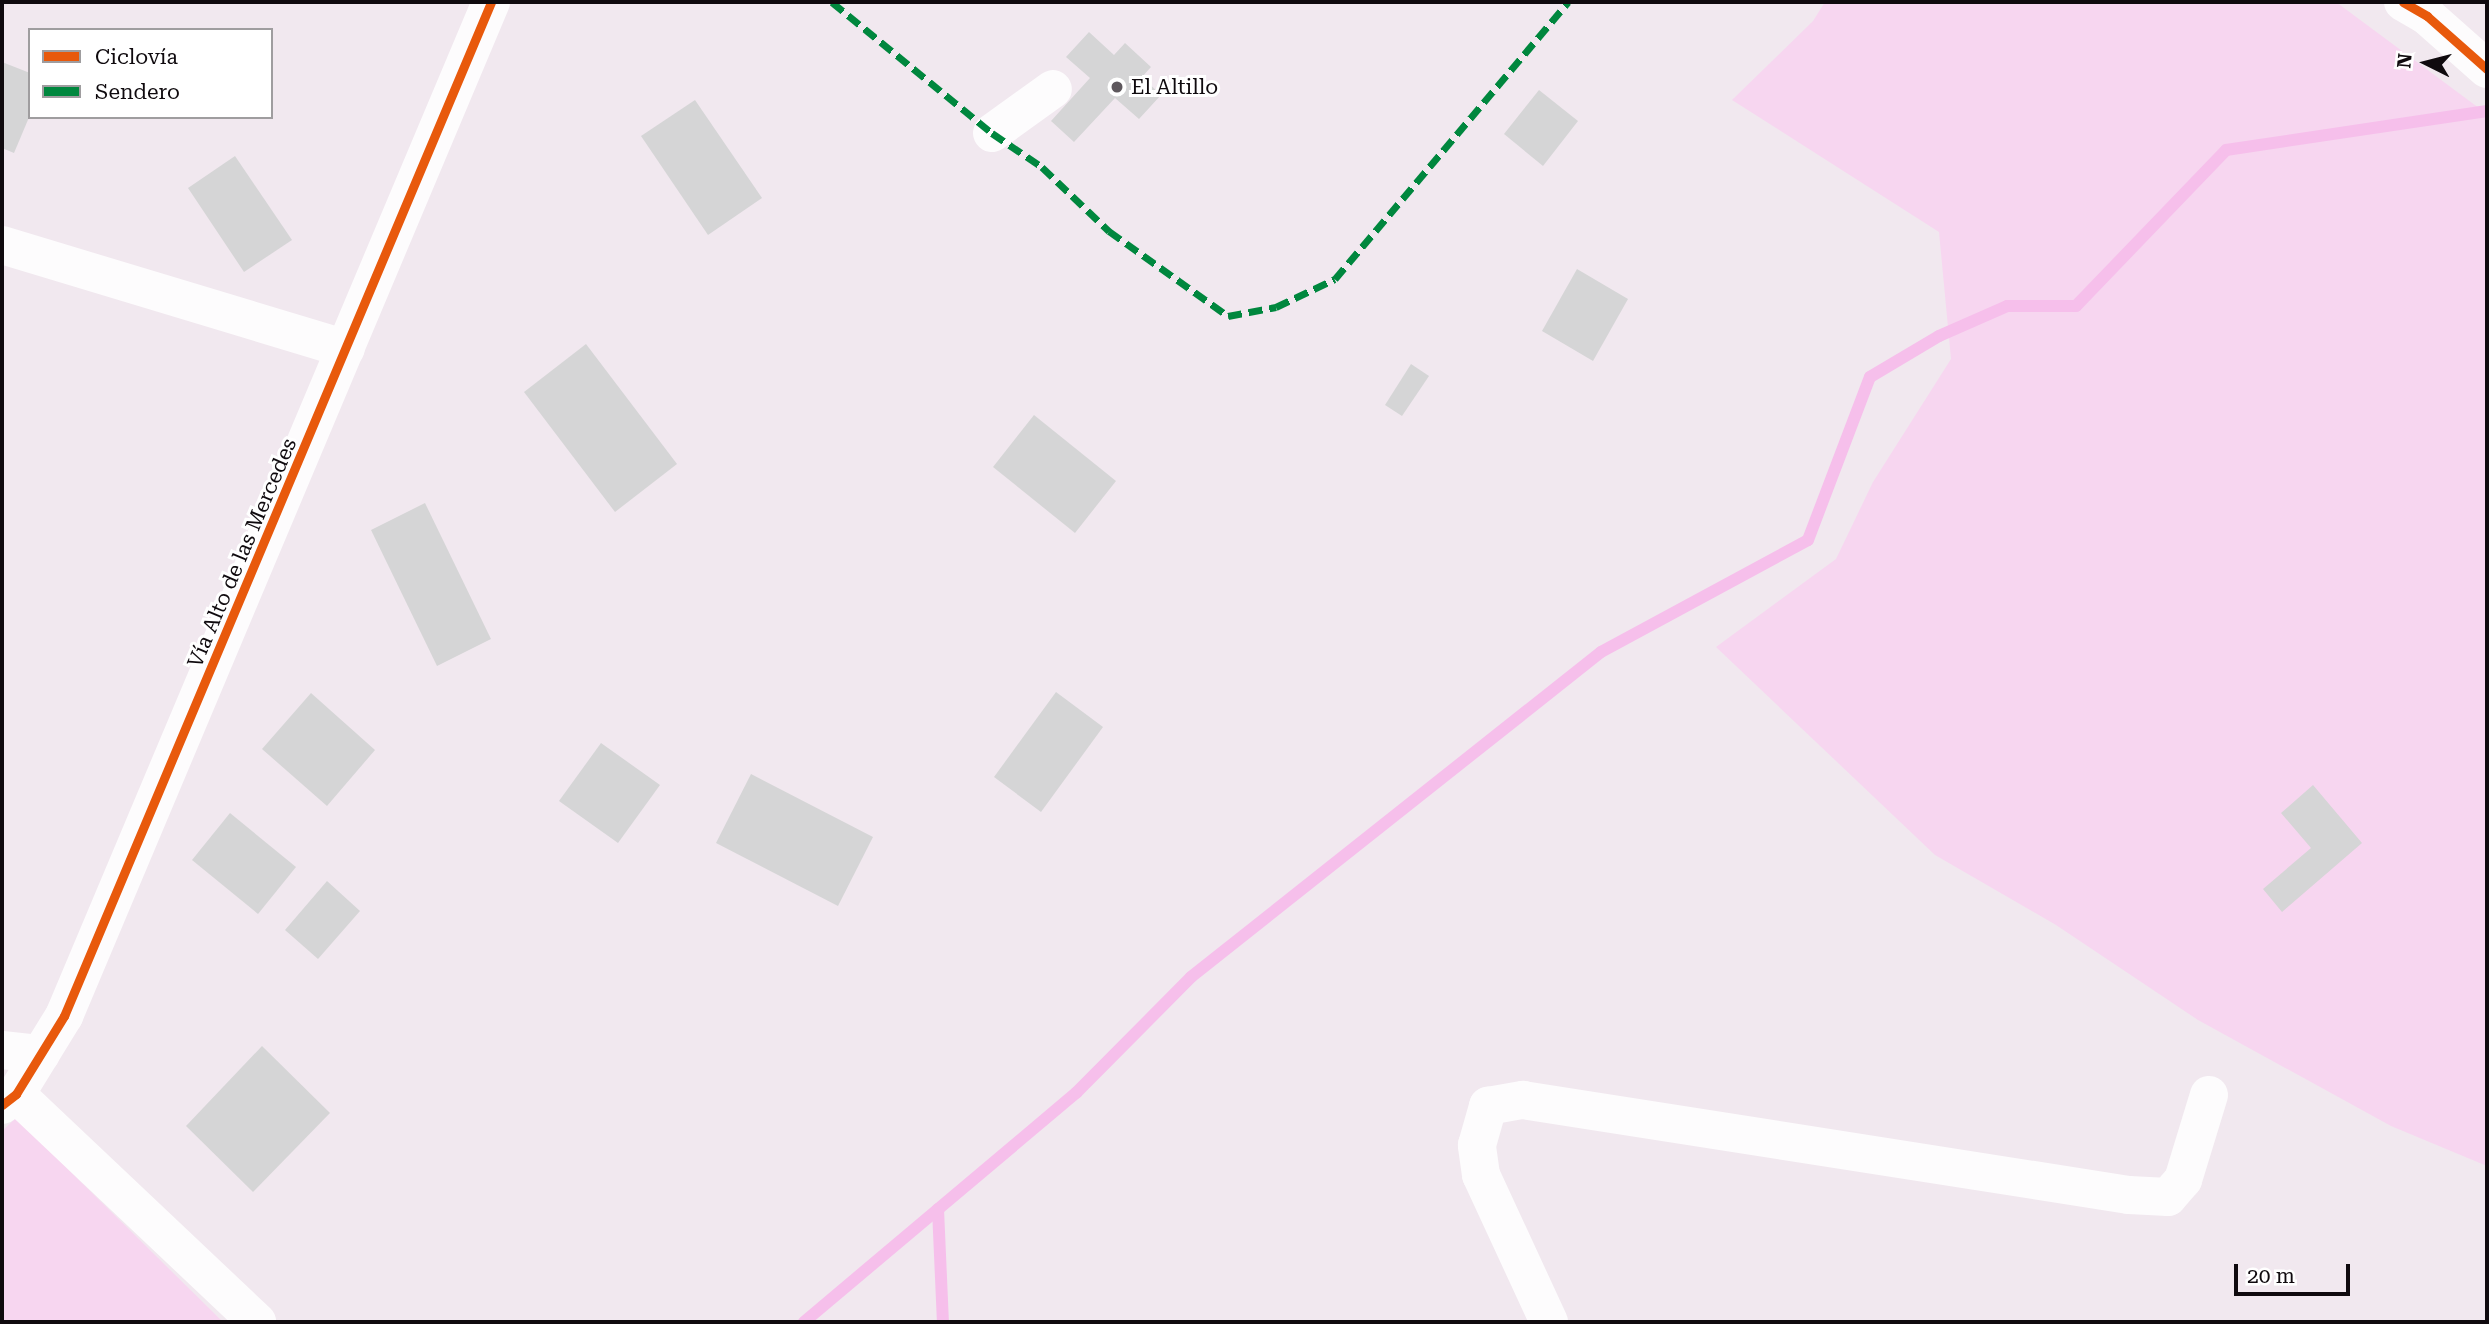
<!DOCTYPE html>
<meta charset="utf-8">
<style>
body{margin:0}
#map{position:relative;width:2489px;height:1324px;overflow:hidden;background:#f1e8ef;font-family:"Roboto Serif",serif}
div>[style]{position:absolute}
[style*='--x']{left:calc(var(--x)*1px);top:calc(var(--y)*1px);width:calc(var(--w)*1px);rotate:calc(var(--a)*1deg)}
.green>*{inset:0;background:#f7d6f0}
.stream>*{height:12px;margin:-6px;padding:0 6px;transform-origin:6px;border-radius:6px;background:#f6bfeb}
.building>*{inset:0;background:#d5d5d6}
.minor>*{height:38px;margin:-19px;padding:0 19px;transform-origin:19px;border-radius:19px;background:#fdfcfd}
.quiet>*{height:7px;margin-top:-3.5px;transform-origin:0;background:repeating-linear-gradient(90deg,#00873e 0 14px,transparent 0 21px)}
.cycleway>*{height:9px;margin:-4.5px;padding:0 4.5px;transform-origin:4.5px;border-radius:4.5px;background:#e8590c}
.dots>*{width:19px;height:19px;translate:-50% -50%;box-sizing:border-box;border:4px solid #fff;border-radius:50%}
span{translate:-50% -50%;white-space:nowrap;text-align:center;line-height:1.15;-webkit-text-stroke:6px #fff;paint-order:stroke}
.poi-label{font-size:21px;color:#0f0a0e}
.left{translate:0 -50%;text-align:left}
.street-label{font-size:21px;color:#0f0a0e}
.frame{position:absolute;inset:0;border:4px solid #0f0a0e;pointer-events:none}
.legend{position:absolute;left:28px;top:28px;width:245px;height:91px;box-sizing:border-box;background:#fff;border:2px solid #9f9d9f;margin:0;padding:9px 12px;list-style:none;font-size:21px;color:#0f0a0e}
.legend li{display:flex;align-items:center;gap:14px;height:35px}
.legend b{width:35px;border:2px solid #9f9d9f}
.north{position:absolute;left:2391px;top:28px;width:70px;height:70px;-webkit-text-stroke:5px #fff;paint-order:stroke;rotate:276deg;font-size:19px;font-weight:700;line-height:28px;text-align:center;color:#0f0a0e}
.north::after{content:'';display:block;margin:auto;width:24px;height:32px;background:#0f0a0e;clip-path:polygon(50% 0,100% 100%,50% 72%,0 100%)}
.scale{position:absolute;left:2234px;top:1264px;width:116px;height:32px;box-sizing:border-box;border:4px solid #0f0a0e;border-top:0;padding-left:9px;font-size:21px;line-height:24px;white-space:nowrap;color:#0f0a0e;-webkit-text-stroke:5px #fff;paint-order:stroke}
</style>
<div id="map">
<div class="green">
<i style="clip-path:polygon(1825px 2px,2336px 2px,2487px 114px,2487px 1166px,2391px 1126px,2198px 1020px,2056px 925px,1935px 855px,1716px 647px,1836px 559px,1873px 482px,1951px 359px,1939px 232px,1732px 100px,1813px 21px)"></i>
<i style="clip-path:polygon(16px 1118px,223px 1322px,2px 1322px,2px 1131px)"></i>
</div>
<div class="stream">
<i style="--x:938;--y:1209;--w:113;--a:87.5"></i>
<i style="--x:804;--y:1322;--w:356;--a:-40.1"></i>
<i style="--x:1076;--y:1093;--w:163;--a:-45.2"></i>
<i style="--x:1191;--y:977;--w:523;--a:-38.4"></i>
<i style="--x:1601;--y:652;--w:235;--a:-28.4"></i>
<i style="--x:1808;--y:540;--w:174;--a:-69.2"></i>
<i style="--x:1870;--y:377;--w:80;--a:-30.7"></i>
<i style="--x:1939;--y:336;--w:74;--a:-23.8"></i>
<i style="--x:2007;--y:306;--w:69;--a:0"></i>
<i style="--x:2076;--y:306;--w:216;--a:-46.1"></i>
<i style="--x:2226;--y:150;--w:264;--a:-8.5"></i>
</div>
<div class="building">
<i style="clip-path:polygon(1089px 32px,1114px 55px,1125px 43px,1151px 67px,1142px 77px,1161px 95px,1139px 119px,1115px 98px,1074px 142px,1051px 121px,1090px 78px,1066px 57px)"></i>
<i style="clip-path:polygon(2px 62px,30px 73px,30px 115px,14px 153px,2px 148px)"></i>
<i style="clip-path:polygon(1539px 90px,1578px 121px,1543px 166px,1504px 134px)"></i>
<i style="clip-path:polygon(695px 100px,762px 198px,708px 235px,641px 136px)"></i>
<i style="clip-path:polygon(235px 156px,292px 240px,244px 272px,188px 188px)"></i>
<i style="clip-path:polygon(1577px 269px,1628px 299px,1593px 361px,1542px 331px)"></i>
<i style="clip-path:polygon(586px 344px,677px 464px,615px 512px,524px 392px)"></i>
<i style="clip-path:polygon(1411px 364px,1429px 376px,1402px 416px,1385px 405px)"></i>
<i style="clip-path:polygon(1034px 415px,1116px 481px,1075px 533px,993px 467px)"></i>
<i style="clip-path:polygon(425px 503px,491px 639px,437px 666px,371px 530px)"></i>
<i style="clip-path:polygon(1056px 692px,1103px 727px,1041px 812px,994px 777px)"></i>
<i style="clip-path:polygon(311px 693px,375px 750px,327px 806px,262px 749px)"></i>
<i style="clip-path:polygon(601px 743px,660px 785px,618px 843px,559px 801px)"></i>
<i style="clip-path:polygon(751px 774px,873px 837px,838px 906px,716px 843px)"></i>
<i style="clip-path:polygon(2313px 785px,2362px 843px,2282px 912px,2263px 889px,2311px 848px,2281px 813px)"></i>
<i style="clip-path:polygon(230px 813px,296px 867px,258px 914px,192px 860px)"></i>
<i style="clip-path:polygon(327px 881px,360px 911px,318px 959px,285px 930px)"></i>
<i style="clip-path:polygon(262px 1046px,330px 1113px,253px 1192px,186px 1126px)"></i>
</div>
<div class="minor">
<i style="--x:2403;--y:2;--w:28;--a:30"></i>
<i style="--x:2427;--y:16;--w:80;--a:41.5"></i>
<i style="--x:992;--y:133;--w:75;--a:-35.8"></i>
<i style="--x:2;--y:245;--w:359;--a:16.8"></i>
<i style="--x:2;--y:1050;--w:39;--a:6"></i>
<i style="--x:16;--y:1094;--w:332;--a:43.4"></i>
<i style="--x:2;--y:1105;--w:18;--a:-38"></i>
<i style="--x:16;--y:1094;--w:92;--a:-58.4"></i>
<i style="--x:64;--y:1016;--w:1100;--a:-67.16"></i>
<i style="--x:1549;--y:1322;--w:162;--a:-114.8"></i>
<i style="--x:1481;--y:1175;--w:30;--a:-98"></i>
<i style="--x:1477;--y:1145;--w:41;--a:-74.2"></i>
<i style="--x:1488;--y:1106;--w:36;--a:-10"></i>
<i style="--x:1523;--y:1100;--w:613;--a:8.91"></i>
<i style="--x:2129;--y:1195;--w:39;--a:3"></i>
<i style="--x:2168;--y:1197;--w:23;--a:-49"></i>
<i style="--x:2183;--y:1180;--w:89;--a:-73"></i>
</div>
<div class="quiet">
<i style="--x:832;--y:2;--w:207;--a:39.3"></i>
<i style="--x:992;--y:133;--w:60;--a:34.2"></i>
<i style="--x:1042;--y:167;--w:93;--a:43.7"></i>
<i style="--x:1109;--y:231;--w:146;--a:35.5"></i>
<i style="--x:1228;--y:316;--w:49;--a:-10.6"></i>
<i style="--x:1276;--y:307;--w:65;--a:-25.4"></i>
<i style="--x:1335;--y:279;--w:362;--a:-49.9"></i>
</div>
<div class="cycleway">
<i style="--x:2403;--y:2;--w:28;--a:30"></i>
<i style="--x:2427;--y:16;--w:80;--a:41.5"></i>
<i style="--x:2;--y:1105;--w:18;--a:-38"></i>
<i style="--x:16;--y:1094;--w:92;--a:-58.4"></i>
<i style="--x:64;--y:1016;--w:1100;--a:-67.16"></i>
</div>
<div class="dots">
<i style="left:1117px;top:87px;background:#5e585d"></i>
</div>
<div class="poi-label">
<span class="left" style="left:1131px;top:87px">El Altillo</span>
</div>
<div class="street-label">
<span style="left:242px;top:553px;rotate:-67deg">Vía Alto de las Mercedes</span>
</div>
<div class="frame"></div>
<ul class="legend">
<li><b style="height:9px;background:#e8590c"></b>Ciclovía</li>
<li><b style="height:9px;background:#00873e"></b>Sendero</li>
</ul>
<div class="north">N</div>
<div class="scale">20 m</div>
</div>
